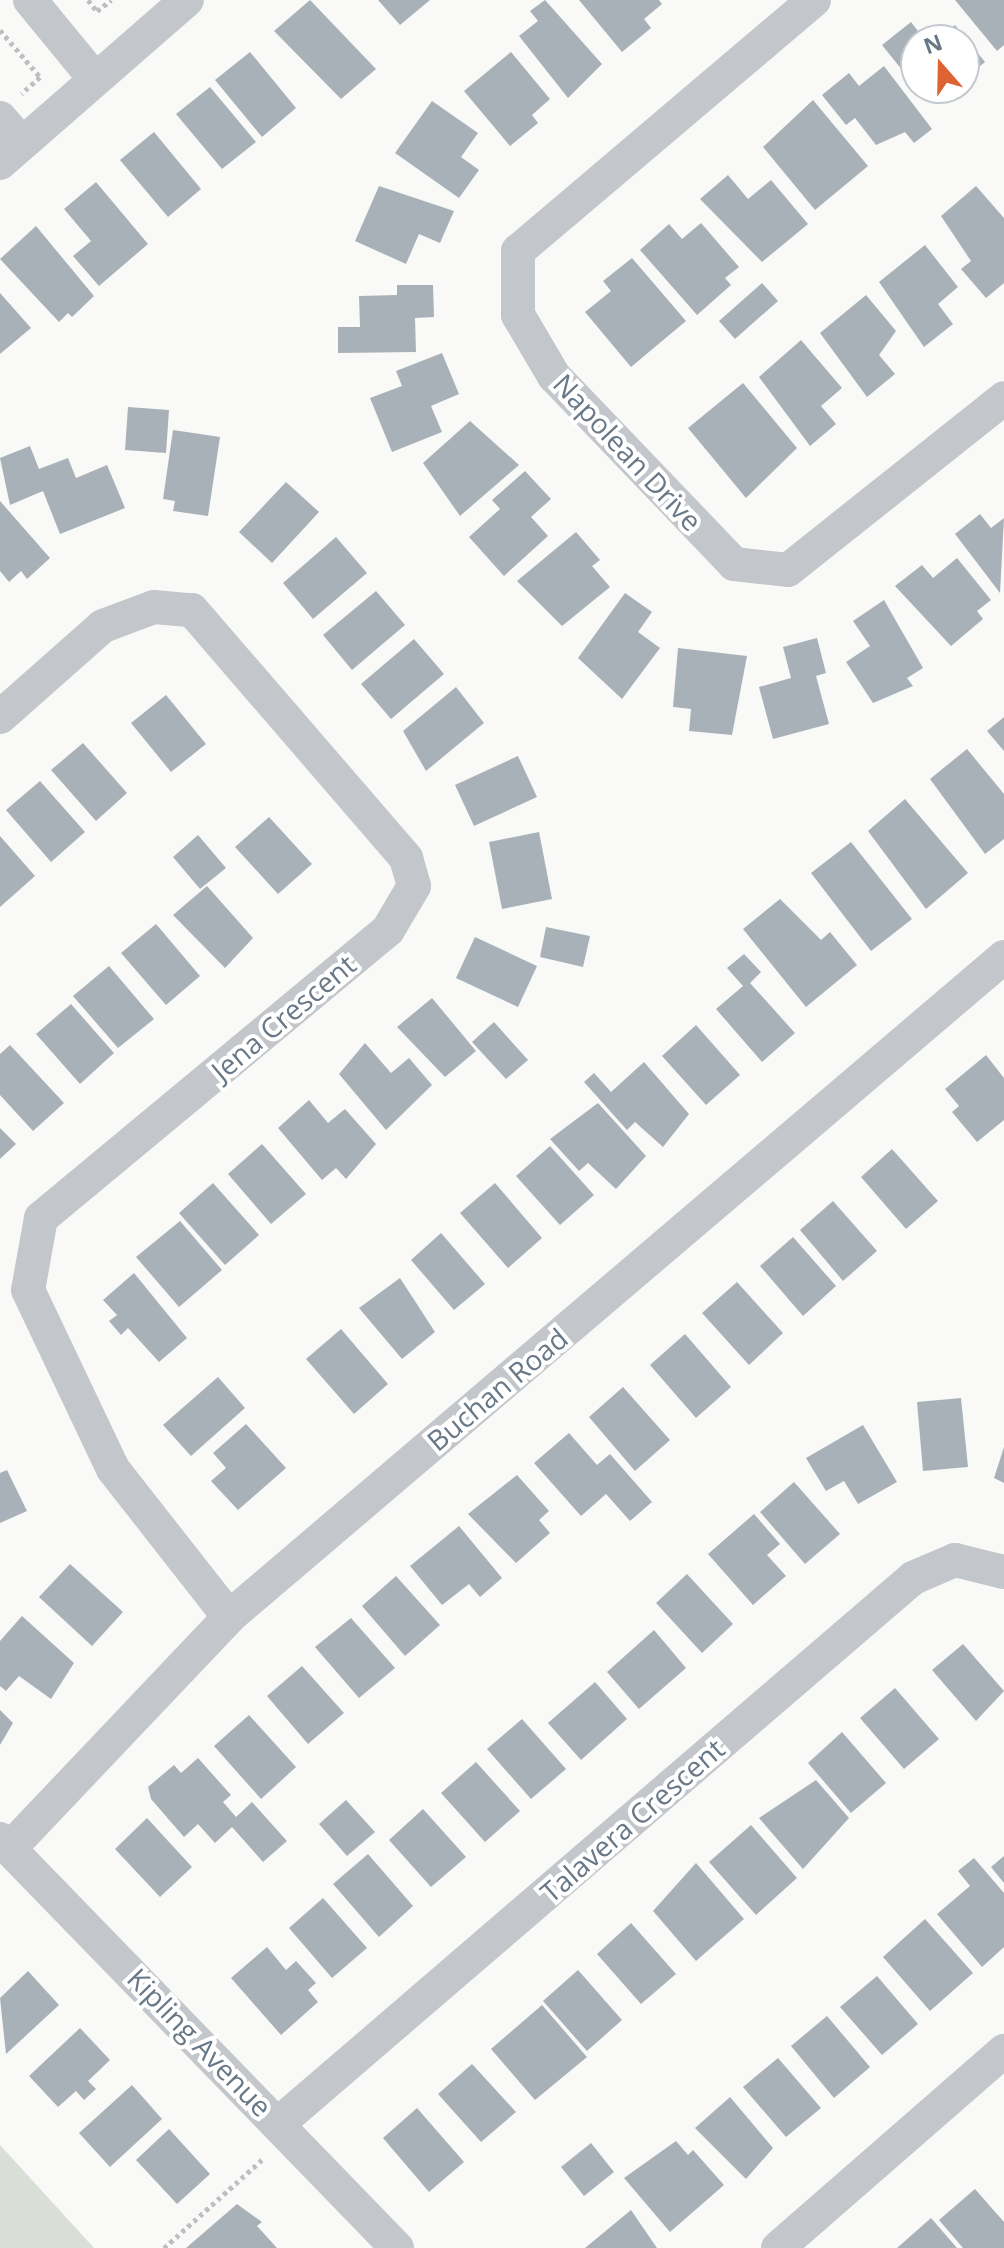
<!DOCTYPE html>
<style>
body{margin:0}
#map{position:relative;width:1004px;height:2248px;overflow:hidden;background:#f9f9f7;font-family:"Open Sans",sans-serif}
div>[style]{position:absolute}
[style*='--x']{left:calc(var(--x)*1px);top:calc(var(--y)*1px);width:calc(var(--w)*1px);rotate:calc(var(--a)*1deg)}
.green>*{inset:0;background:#d9ded6}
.building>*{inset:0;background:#a9b1b8}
.path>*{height:5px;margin-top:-2.5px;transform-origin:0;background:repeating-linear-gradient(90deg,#bdbfc2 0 4px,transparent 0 8px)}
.minor>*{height:34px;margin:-17px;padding:0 17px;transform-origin:17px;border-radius:17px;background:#c3c6ca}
span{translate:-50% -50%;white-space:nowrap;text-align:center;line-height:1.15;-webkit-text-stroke:8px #fff;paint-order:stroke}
.street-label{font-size:28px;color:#697887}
.north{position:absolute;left:900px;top:24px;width:80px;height:80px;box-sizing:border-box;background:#fff;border:2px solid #c3c9cf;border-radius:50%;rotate:340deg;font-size:22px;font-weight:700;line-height:32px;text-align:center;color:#697887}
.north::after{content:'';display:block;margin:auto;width:28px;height:36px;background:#dd6333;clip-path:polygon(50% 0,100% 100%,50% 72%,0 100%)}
</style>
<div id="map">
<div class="green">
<i style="clip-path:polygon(0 2145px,94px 2248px,0 2248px)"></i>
</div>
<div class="building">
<i style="clip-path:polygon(310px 0,376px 69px,341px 99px,274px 31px)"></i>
<i style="clip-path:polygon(378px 0,430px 0,400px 25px)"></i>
<i style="clip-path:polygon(545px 0,602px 64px,568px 98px,519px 36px,538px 21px,530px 11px)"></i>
<i style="clip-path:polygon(579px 0,659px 0,662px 4px,644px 19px,651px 28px,622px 52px)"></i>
<i style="clip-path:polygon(955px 0,1004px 0,1004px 45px,997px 51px)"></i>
<i style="clip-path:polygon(911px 22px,925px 40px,916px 40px,916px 71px,906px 75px,882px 45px)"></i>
<i style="clip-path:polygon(955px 25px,985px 62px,970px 74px,976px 81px,958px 96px,953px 89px,940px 100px,930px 88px,964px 88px,964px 40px,936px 40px)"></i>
<i style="clip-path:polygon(250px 52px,296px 108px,262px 137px,215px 80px)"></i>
<i style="clip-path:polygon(511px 52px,550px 99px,532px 115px,538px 123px,510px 146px,464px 91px)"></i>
<i style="clip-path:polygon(884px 66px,932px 129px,914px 143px,905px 132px,876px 145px,855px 118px,846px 125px,822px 95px,849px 73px,859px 86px)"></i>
<i style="clip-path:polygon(210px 87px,256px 142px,222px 169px,176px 114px)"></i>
<i style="clip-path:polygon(813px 100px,868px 166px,815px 210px,763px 147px)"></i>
<i style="clip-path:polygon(432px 101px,478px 133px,461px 157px,479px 170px,459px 198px,395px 153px)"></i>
<i style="clip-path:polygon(154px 132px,201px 189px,168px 217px,120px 160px)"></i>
<i style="clip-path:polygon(728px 175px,748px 199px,771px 180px,808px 224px,762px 262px,700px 199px)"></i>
<i style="clip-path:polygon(96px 182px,148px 244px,99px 286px,73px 256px,91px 241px,64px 209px)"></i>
<i style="clip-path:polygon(379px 186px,454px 211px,440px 243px,419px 234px,406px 264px,355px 241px)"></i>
<i style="clip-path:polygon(976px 186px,1004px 218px,1004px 283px,986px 298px,961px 269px,971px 261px,941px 216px)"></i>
<i style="clip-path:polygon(701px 223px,739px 267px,725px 278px,731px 285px,697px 315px,640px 250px,669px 224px,682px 239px)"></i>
<i style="clip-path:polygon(36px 226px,94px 296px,72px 317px,68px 313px,59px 322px,0 259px)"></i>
<i style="clip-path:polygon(925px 245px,958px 287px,938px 304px,953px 324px,924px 347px,879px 282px)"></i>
<i style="clip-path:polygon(632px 258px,686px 321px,631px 367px,585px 312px,611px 291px,603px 281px)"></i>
<i style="clip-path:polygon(762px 283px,778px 301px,735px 339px,719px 321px)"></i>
<i style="clip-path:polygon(397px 285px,433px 285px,434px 317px,415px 318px,416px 352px,338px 353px,338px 327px,360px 327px,359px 296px,397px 295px)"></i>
<i style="clip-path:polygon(0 293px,31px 328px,0 354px)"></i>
<i style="clip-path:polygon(866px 295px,896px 331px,879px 355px,895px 374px,867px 397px,820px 333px)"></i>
<i style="clip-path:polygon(801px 340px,842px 388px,821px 406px,836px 424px,810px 446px,759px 377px)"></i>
<i style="clip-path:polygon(442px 353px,459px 394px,431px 406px,442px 432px,392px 452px,370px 398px,402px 386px,396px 371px)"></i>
<i style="clip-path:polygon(743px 383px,797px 448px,746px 498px,688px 428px)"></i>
<i style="clip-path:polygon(128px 407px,169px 410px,166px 453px,125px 450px)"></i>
<i style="clip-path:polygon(470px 421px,519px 465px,460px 516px,423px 463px)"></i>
<i style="clip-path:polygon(173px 430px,220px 437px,208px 516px,173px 511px,175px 501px,163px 499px)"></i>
<i style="clip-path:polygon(30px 446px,39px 469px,68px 458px,76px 478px,107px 465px,125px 508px,60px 534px,43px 491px,10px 505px,0 458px)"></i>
<i style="clip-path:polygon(525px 471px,551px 499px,531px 517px,548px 536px,504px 576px,469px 537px,500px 509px,492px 500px)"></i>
<i style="clip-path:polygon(286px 482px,319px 512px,272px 563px,239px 532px)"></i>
<i style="clip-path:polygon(0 501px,50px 558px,27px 579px,21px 571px,9px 582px,0 571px)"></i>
<i style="clip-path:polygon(980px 514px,991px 528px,1004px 518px,1000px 593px,955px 534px)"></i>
<i style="clip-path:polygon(576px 532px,600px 560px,592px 566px,610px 587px,562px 626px,517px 581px)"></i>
<i style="clip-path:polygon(336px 537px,367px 573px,313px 619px,283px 583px)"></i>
<i style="clip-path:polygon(957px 558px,991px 600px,977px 611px,983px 619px,951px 646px,895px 586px,922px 565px,933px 578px)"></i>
<i style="clip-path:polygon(376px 591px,405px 625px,352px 670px,323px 635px)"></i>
<i style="clip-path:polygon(625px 593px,652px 612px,638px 632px,660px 648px,622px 699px,578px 658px)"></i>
<i style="clip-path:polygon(884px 600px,923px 668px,907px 678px,913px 686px,873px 703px,846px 662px,870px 646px,853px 621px)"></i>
<i style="clip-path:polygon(817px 638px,826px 673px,816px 676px,829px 724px,773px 739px,759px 687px,791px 678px,783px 647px)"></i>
<i style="clip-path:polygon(414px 639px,444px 674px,391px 719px,361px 684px)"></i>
<i style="clip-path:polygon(678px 648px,747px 656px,732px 735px,689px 731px,691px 709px,673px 707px)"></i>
<i style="clip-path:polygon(456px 687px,484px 723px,426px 771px,403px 731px)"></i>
<i style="clip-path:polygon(166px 695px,206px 744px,171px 772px,131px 723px)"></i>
<i style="clip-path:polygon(1004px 717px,1004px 751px,987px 731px)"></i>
<i style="clip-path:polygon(83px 743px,127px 793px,96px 821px,51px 770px)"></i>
<i style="clip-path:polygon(967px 749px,1004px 794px,1004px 839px,985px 854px,930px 779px)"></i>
<i style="clip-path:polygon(518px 756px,537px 797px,474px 826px,455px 785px)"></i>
<i style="clip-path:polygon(40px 781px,85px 832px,51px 862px,6px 810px)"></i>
<i style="clip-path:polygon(905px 799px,968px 873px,926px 909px,868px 831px)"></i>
<i style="clip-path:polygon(269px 817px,312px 864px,278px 894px,235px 847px)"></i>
<i style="clip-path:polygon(539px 832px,552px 899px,502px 909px,489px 842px)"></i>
<i style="clip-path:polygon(198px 835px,226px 868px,200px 889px,173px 857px)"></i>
<i style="clip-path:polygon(0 836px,35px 876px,0 907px)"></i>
<i style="clip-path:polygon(851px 842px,912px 919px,871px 951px,811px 873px)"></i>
<i style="clip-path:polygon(207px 886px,253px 938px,225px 968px,173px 915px)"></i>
<i style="clip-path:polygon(780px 899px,821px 940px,830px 932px,857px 965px,806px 1007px,743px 929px)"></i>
<i style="clip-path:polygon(156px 924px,200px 976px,166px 1005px,121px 953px)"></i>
<i style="clip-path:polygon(546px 927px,590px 936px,583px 967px,540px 957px)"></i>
<i style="clip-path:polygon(475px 937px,537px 966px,518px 1007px,456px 978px)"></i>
<i style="clip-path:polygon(744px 954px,761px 972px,750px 983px,795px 1033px,762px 1062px,716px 1009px,743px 986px,727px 968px)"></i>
<i style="clip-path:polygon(109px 966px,154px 1019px,118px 1048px,73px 996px)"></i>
<i style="clip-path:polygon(432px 998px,476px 1051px,445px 1077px,397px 1027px)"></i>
<i style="clip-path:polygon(71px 1004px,114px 1053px,80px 1084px,36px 1034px)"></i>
<i style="clip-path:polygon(494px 1022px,528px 1060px,506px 1079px,472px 1042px)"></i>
<i style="clip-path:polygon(696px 1025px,740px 1075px,706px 1105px,662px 1056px)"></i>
<i style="clip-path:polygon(365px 1043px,391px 1073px,409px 1058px,432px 1085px,386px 1130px,339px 1074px)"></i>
<i style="clip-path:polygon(10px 1045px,64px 1103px,33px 1131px,0 1095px,0 1054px)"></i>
<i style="clip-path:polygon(986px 1055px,1004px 1078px,1004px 1120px,977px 1142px,952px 1112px,959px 1106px,945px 1089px)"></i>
<i style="clip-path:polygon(644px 1062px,689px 1114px,663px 1147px,635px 1122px,627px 1130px,584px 1082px,594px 1073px,611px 1092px)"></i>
<i style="clip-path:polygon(309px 1100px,328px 1123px,345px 1109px,376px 1144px,346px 1179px,336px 1168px,322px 1180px,278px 1128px)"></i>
<i style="clip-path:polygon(598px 1103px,646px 1156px,616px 1189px,588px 1163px,579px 1171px,550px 1139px)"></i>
<i style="clip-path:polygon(0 1128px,16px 1144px,0 1159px)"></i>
<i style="clip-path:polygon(262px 1144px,306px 1194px,271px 1224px,228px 1174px)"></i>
<i style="clip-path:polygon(550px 1146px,594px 1195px,560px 1225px,516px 1176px)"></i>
<i style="clip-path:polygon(892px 1149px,938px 1201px,906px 1229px,861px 1177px)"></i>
<i style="clip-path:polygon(213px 1183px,259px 1235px,225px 1265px,179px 1213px)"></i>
<i style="clip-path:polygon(495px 1183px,542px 1238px,508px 1268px,460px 1213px)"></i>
<i style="clip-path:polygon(833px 1201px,877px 1251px,843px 1281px,800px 1230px)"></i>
<i style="clip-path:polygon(180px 1221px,222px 1270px,179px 1307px,136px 1257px)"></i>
<i style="clip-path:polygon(441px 1233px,485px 1284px,454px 1310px,411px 1260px)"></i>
<i style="clip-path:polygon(793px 1237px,836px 1286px,803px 1316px,760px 1266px)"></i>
<i style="clip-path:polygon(134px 1273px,187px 1338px,159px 1362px,128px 1328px,121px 1335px,109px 1321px,117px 1315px,103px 1300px)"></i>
<i style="clip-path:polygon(400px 1278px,435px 1332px,402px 1359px,359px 1308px)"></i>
<i style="clip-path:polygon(737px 1282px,783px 1333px,749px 1365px,702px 1313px)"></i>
<i style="clip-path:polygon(341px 1329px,388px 1384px,354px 1414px,306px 1359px)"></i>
<i style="clip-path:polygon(685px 1334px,731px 1387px,696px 1418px,650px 1365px)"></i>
<i style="clip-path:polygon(218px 1377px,245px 1408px,191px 1456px,163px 1425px)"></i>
<i style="clip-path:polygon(623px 1387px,670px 1440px,635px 1471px,589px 1417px)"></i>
<i style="clip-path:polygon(961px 1398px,968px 1467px,923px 1471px,917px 1402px)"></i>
<i style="clip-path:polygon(246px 1424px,286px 1468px,238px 1510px,211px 1481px,226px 1468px,213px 1453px)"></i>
<i style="clip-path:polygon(863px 1425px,897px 1482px,858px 1504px,844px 1481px,826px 1491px,806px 1458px)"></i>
<i style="clip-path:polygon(569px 1433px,597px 1465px,610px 1454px,652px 1502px,630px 1521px,606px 1494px,581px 1516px,534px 1463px)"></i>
<i style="clip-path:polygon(1004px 1447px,1004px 1483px,994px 1478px)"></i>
<i style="clip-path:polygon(7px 1470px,27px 1511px,0 1523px,0 1473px)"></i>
<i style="clip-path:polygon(517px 1475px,549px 1511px,539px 1520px,550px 1533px,516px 1563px,468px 1514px)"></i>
<i style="clip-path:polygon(794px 1482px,840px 1534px,805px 1564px,760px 1512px)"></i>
<i style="clip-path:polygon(754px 1514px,780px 1544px,767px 1555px,786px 1576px,753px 1605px,708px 1554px)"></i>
<i style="clip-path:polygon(459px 1526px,502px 1578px,480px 1597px,469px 1584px,442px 1605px,410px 1566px)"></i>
<i style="clip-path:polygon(70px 1564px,123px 1612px,92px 1646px,39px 1597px)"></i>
<i style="clip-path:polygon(687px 1574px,733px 1624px,702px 1653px,656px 1603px)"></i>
<i style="clip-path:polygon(396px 1576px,440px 1625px,405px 1656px,362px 1606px)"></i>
<i style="clip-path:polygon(22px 1616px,74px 1663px,51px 1699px,19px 1676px,6px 1691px,0 1686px,0 1641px)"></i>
<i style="clip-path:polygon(351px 1618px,395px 1668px,359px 1698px,315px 1647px)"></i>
<i style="clip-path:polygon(654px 1630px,686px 1668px,639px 1709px,607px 1672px)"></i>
<i style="clip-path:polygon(963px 1644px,1004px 1691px,976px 1721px,932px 1670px)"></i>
<i style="clip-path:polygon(302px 1666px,344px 1713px,308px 1744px,267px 1696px)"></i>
<i style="clip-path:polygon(595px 1682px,627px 1719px,581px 1760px,548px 1723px)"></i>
<i style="clip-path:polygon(895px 1688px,939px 1739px,904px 1769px,860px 1718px)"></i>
<i style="clip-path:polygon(0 1710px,13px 1723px,0 1745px)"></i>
<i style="clip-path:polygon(249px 1715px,296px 1767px,261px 1799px,214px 1746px)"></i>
<i style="clip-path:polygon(522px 1719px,566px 1769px,531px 1799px,487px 1749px)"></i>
<i style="clip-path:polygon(842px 1732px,886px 1783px,851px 1813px,808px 1763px)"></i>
<i style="clip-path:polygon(198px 1758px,231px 1795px,223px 1802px,236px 1817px,252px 1802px,287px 1841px,263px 1862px,232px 1827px,215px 1843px,198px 1824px,184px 1837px,151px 1799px,148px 1787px,174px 1765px,181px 1773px)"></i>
<i style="clip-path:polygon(476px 1762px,520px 1811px,485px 1842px,441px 1793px)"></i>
<i style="clip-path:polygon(816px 1780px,849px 1818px,803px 1869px,759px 1818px)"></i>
<i style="clip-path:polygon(346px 1800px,375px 1832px,347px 1856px,319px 1824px)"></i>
<i style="clip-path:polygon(423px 1809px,466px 1857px,431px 1887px,389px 1840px)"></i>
<i style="clip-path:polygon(147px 1818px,192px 1867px,160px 1897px,115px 1849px)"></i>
<i style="clip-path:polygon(751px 1825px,797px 1878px,756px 1915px,709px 1862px)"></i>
<i style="clip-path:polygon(368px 1854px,413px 1906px,379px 1937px,333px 1884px)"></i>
<i style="clip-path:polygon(1004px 1856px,1004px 1883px,991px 1867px)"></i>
<i style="clip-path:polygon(974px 1858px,1004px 1893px,1004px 1947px,982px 1967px,937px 1914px,970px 1886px,958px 1871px)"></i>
<i style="clip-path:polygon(696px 1863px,744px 1919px,696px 1961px,653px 1911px)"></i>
<i style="clip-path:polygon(323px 1898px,367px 1948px,332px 1978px,289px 1928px)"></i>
<i style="clip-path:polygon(925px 1919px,973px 1973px,930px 2011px,883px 1957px)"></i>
<i style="clip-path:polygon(631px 1923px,676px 1974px,641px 2004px,597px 1954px)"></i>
<i style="clip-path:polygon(267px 1947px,286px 1970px,296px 1961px,316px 1983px,308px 1990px,318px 2002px,281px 2035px,231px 1978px)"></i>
<i style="clip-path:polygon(578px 1970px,622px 2020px,587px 2051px,543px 2001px)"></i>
<i style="clip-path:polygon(28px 1971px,59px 2005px,6px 2054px,0 1998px)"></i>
<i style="clip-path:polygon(877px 1976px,918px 2024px,882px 2055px,840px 2007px)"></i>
<i style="clip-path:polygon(542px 2005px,587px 2057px,535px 2100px,491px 2049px)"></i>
<i style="clip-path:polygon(827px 2016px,870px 2067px,834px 2098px,791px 2046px)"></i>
<i style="clip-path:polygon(80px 2028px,110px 2060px,88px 2081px,96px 2089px,84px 2100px,76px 2091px,58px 2107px,29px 2076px)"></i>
<i style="clip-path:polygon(778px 2058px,821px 2108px,786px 2137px,743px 2087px)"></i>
<i style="clip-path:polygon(472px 2064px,516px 2112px,481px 2142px,438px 2094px)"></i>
<i style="clip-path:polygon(132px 2085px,162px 2119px,110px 2167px,79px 2133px)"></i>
<i style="clip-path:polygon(730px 2097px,773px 2148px,746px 2179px,695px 2128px)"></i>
<i style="clip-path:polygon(417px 2108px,464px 2162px,429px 2192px,383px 2138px)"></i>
<i style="clip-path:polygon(169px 2129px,210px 2174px,177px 2204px,136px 2160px)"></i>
<i style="clip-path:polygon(676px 2141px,688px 2155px,693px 2150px,724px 2185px,670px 2232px,624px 2178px)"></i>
<i style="clip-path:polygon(591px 2143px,614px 2172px,584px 2196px,561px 2167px)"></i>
<i style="clip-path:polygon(975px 2189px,1004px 2222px,1004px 2248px,963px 2248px,939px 2220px)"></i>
<i style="clip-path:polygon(237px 2204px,262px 2222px,257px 2226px,277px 2248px,186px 2248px)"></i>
<i style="clip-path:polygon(631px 2210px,657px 2248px,585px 2248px)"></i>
<i style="clip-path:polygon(931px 2218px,957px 2248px,897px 2248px)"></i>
</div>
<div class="path">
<i style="--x:88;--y:0;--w:14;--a:51"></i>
<i style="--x:97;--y:11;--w:18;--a:-38"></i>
<i style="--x:0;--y:30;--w:62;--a:49.6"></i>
<i style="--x:40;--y:77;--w:25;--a:138"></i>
<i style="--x:164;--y:2248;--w:135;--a:-42"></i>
</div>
<div class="minor">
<i style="--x:30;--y:0;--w:101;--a:50.6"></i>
<i style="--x:814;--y:0;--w:388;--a:139.7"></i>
<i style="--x:518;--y:251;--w:64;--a:90"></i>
<i style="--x:518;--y:315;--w:71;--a:59.5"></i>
<i style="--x:554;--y:376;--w:260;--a:46.2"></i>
<i style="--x:734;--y:564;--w:54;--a:6.3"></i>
<i style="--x:788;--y:570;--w:276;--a:-38.5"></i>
<i style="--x:0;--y:118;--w:33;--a:49"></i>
<i style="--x:0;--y:163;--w:248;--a:-41.1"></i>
<i style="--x:0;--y:717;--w:137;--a:-41.5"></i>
<i style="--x:103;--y:626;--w:54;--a:-20.4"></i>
<i style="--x:154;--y:607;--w:38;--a:5"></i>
<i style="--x:192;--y:610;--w:328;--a:49.2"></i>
<i style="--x:406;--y:858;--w:29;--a:74"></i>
<i style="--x:414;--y:886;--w:51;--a:120.6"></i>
<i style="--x:388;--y:930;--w:451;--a:140.3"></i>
<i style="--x:41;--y:1218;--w:73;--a:100.2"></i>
<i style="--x:28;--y:1290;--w:198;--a:64.6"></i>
<i style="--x:113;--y:1469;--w:188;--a:51.9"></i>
<i style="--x:0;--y:1839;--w:570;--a:45.85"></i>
<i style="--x:13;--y:1845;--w:314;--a:-46.5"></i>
<i style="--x:229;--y:1617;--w:1018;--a:-40.42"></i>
<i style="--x:278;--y:2124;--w:837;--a:-40.69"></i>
<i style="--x:913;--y:1578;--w:46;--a:-23.2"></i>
<i style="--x:955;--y:1560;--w:50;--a:13.8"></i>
<i style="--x:778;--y:2248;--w:300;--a:-41.1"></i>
</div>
<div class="street-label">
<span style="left:628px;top:452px;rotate:47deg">Napolean Drive</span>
<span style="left:283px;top:1017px;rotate:-40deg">Jena Crescent</span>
<span style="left:497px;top:1389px;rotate:-40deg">Buchan Road</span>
<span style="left:632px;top:1820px;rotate:-41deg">Talavera Crescent</span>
<span style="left:200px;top:2042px;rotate:46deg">Kipling Avenue</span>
</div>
<div class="north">N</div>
</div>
